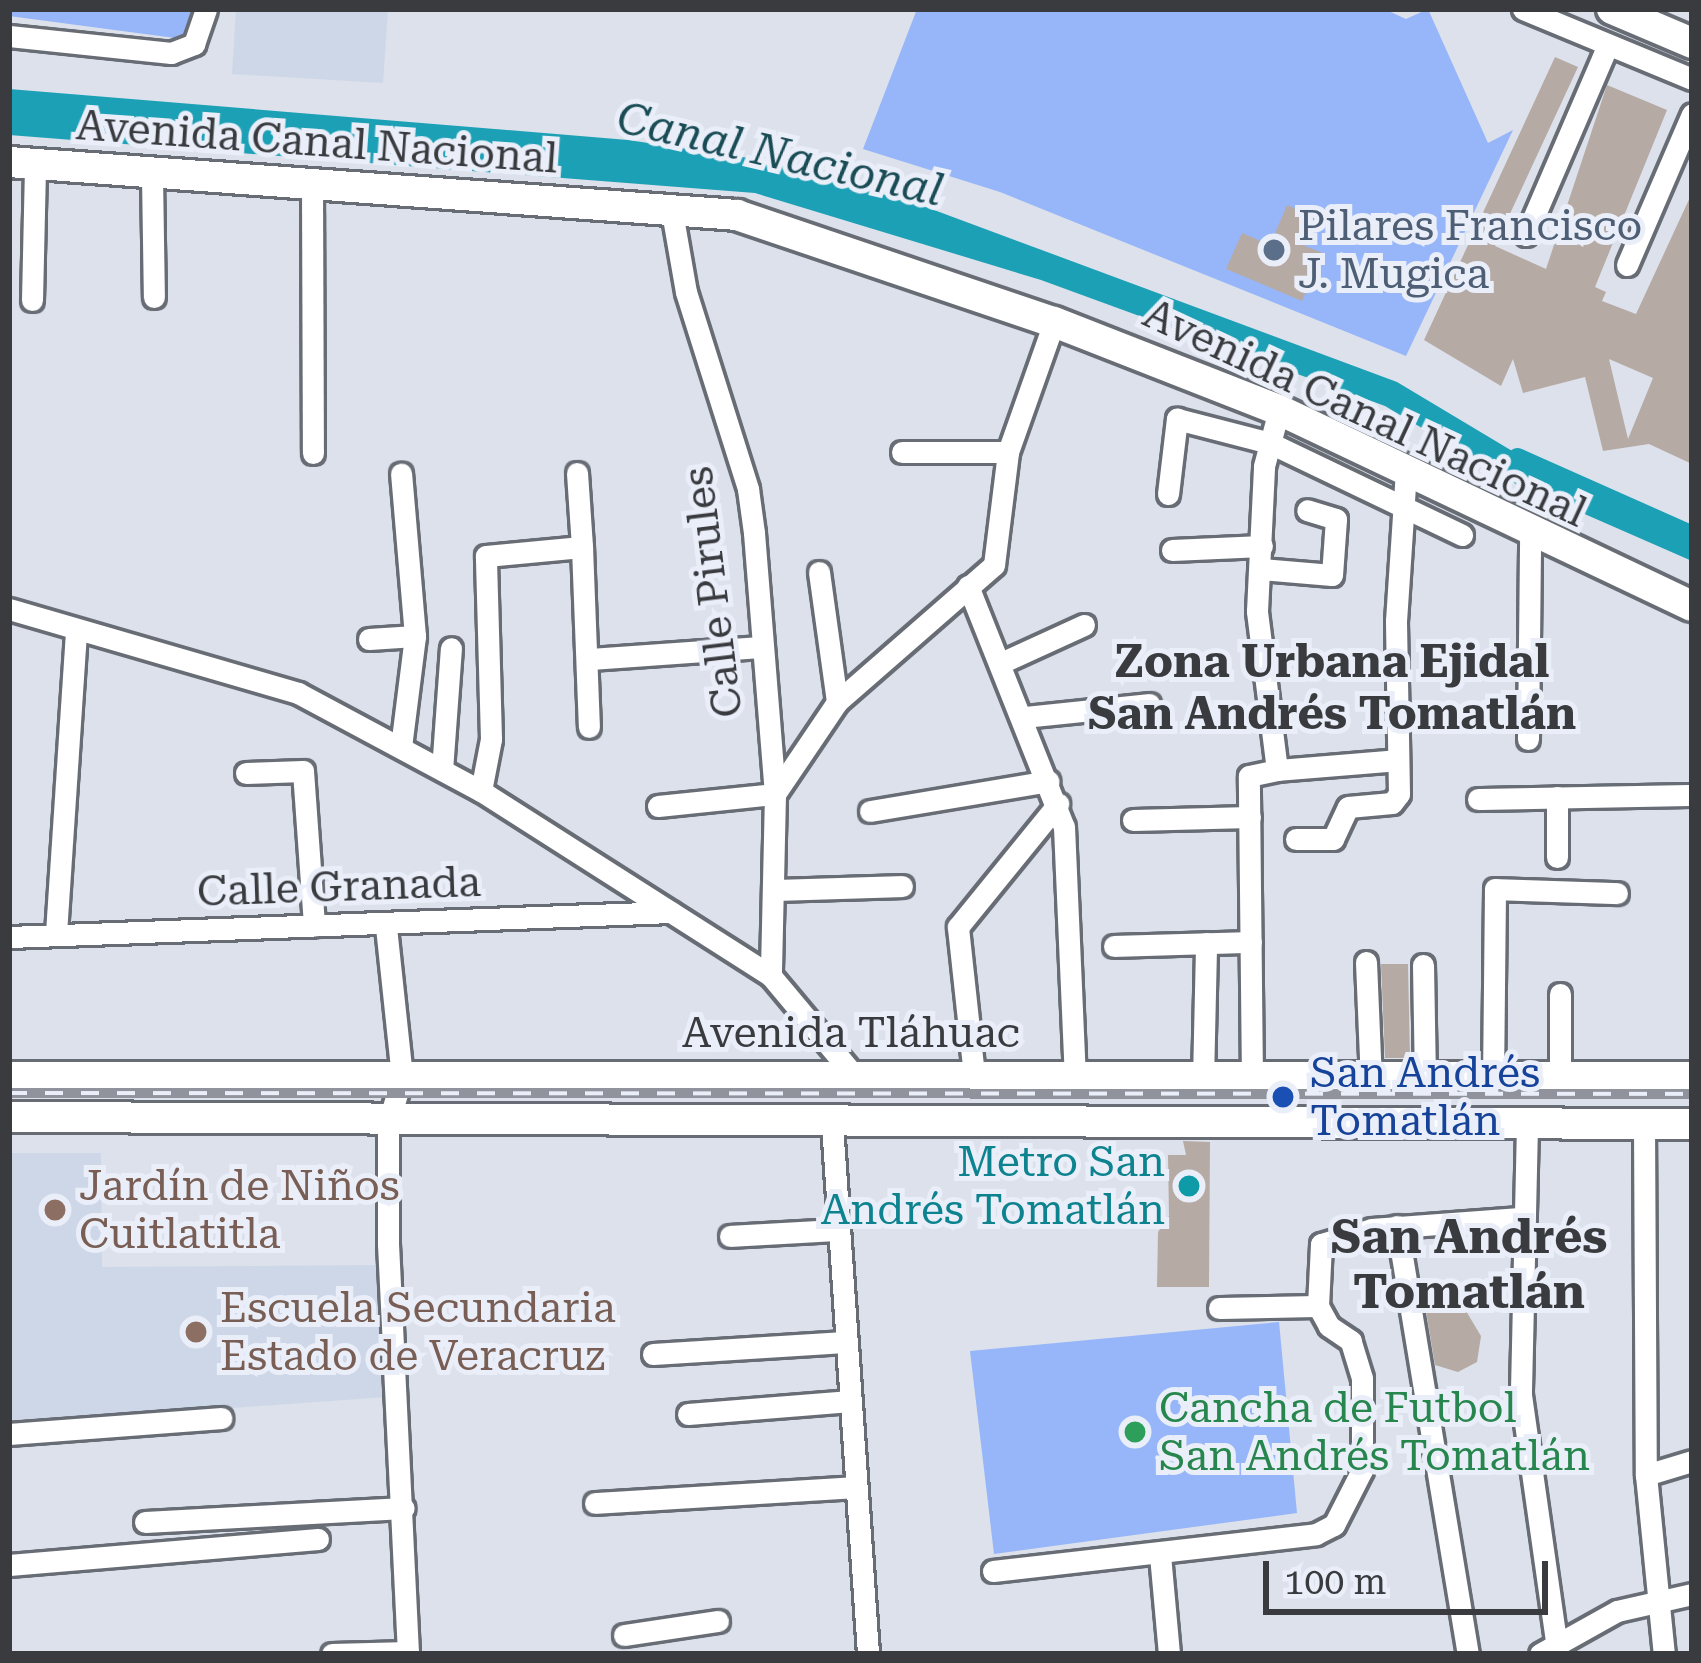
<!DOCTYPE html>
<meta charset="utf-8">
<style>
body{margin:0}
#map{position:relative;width:1701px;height:1663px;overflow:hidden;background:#dce1eb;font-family:"Roboto Serif",serif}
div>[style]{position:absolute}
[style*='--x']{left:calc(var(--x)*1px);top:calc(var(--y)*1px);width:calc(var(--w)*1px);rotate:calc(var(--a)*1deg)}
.built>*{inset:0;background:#ced7e8}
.green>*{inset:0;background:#96b6f9}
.water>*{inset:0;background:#1ca0b5}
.canal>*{height:21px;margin:-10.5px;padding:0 10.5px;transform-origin:10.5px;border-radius:10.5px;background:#1ca0b5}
.building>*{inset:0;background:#b6aaa5}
.roads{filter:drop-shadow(3px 0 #686d75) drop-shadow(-3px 0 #686d75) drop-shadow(0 3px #686d75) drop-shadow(0 -3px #686d75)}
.street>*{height:21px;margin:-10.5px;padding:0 10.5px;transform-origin:10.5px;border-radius:10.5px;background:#fff}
.secondary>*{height:30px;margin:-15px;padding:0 15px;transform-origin:15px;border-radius:15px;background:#fff}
.rail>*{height:10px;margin-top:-5px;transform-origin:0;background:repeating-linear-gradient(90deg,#e9eef9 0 18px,#90939b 0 36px);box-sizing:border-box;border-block:3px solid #90939b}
.dots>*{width:33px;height:33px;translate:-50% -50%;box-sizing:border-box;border:6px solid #e9eef9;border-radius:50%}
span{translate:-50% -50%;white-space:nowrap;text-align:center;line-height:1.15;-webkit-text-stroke:10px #e9eef9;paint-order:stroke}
.street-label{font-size:42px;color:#393b3f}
.service-label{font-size:42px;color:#4e5e75}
.left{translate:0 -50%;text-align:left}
.transit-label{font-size:42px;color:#164399}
.culture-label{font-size:42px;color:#0d838f}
.right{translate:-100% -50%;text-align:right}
.education-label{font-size:42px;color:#785e54}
.leisure-label{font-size:42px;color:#27864d}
.water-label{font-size:45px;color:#194c55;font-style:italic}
.neighbourhood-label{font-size:45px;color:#393b3f;font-weight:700}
.quarter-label{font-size:48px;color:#393b3f;font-weight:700}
.frame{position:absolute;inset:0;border:12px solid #393b3f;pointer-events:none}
.scale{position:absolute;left:1263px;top:1561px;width:285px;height:54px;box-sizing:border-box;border:6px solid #393b3f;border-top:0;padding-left:15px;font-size:36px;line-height:42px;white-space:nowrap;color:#393b3f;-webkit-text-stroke:9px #e9eef9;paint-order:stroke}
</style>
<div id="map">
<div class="built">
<i style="clip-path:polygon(236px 9px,388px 9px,383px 83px,232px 74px)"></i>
<i style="clip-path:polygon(9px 1153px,101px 1153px,102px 1267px,378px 1265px,387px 1397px,9px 1424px)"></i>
</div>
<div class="green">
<i style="clip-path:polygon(9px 9px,192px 9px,190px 40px,9px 16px)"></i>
<i style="clip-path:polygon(917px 9px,1384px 9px,1406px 19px,1428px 9px,1488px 143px,1513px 130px,1406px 356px,1000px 192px,863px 149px)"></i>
<i style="clip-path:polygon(1279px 1322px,1297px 1513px,994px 1554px,970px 1351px)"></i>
</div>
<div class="water">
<i style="clip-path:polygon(9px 89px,628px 140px,775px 162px,926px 207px,1397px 382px,1554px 476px,1692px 538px,1692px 561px,1516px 484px,1385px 406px,1041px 280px,755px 193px,9px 135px)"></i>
</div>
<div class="canal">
<i style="--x:1517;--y:458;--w:192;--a:24"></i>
</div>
<div class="building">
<i style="clip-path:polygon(evenodd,1555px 57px,1578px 67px,1495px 246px,1546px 269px,1607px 85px,1667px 110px,1595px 287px,1606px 292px,1602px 301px,1636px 314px,1692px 193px,1692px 464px,1649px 444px,1603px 451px,1585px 377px,1523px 393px,1513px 359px,1501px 386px,1424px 340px,1555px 57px,1609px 359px,1653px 378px,1628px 439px,1609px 359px)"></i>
<i style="clip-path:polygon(1287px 205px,1318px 218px,1305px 246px,1323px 253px,1302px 301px,1226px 269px,1242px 233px,1270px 245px)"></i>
<i style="clip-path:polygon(1381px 964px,1408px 964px,1410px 1058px,1385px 1058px)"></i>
<i style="clip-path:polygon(1183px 1141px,1210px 1142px,1209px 1287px,1157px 1287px,1158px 1232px,1169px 1216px,1168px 1155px,1186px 1155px)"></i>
<i style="clip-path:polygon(1440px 1293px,1463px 1306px,1481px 1336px,1477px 1362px,1458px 1372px,1435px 1365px,1426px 1311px)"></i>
</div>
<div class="roads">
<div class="street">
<i style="--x:1523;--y:9;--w:183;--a:22.5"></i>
<i style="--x:9;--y:36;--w:163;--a:6"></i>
<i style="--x:171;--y:53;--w:25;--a:-21"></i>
<i style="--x:194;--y:44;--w:37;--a:-71"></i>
<i style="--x:152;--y:176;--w:121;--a:89.1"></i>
<i style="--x:312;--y:185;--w:268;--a:89.8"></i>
<i style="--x:671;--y:206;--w:87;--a:80.1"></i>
<i style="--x:686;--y:292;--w:207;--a:72.5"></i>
<i style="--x:748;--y:489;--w:44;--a:82.2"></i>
<i style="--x:754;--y:533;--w:262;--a:85.4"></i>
<i style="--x:775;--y:794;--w:182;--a:91.3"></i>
<i style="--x:1526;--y:235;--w:207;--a:-66.7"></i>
<i style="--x:1627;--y:265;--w:164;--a:-66.7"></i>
<i style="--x:32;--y:300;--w:135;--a:-88.7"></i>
<i style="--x:902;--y:452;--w:106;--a:0"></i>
<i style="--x:577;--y:473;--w:74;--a:86.1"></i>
<i style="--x:1168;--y:494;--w:76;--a:-83.2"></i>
<i style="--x:1177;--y:419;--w:96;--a:14.5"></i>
<i style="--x:1270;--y:443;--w:213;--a:25.6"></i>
<i style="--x:1172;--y:550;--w:90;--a:-2.5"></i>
<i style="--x:1261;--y:569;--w:71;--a:4.8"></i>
<i style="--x:1332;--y:575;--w:56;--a:-85.9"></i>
<i style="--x:1336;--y:519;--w:30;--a:-163"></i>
<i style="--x:819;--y:572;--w:131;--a:82.1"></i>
<i style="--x:968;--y:586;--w:259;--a:68.3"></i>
<i style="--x:1064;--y:827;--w:249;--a:87.5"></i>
<i style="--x:9;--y:609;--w:301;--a:16.2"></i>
<i style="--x:298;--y:693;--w:208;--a:28.2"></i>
<i style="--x:481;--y:791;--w:344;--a:32.5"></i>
<i style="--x:771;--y:976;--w:126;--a:50.1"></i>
<i style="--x:369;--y:639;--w:46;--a:-3.7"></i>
<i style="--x:590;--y:659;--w:171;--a:-4"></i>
<i style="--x:1003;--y:662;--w:89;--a:-24.6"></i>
<i style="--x:1024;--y:717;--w:126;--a:-5.9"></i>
<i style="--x:1528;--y:739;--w:204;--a:-89.4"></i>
<i style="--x:401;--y:747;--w:112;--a:-82.8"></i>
<i style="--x:415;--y:636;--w:163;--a:-94.9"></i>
<i style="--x:442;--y:770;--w:122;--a:-85.8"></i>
<i style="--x:1277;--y:770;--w:121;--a:-4.7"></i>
<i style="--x:246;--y:773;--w:57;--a:-2"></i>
<i style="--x:303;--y:771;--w:155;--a:85.9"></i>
<i style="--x:481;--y:791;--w:53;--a:-79.1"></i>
<i style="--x:491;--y:739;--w:183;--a:-91.6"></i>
<i style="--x:486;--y:556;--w:96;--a:-5.4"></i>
<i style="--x:582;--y:547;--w:180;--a:87.8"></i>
<i style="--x:1557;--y:797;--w:60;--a:90"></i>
<i style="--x:1478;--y:799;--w:214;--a:-1.1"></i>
<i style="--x:658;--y:806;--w:118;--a:-5.9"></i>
<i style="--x:775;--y:794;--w:111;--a:-56"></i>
<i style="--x:837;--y:702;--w:208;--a:-41.1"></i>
<i style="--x:994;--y:565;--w:114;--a:-82.9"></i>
<i style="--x:1008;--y:452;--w:138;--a:-70.5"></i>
<i style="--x:870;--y:811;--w:181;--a:-9.5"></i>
<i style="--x:1133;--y:820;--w:117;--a:-1.5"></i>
<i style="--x:1296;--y:839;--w:37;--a:0"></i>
<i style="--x:1333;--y:839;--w:35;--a:-65"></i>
<i style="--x:1348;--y:807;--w:44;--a:-5.2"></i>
<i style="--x:1392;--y:803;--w:11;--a:-52"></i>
<i style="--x:1399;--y:794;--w:173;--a:-91"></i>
<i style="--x:1396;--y:621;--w:150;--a:-86.2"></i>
<i style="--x:778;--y:890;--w:124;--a:-1.8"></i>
<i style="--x:386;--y:927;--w:151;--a:83.9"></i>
<i style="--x:402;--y:1077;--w:49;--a:106.6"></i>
<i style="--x:388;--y:1124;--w:120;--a:90"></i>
<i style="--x:388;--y:1244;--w:410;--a:87.2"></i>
<i style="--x:56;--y:933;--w:304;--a:-86.2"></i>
<i style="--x:9;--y:937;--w:662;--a:-2.16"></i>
<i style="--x:1114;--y:946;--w:137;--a:-1.7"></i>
<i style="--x:1366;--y:962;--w:120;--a:87.6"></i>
<i style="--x:1423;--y:965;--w:117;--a:89"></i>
<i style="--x:1560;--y:994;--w:87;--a:90"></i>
<i style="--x:974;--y:1075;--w:149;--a:-96.2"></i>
<i style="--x:958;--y:927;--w:159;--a:-50.9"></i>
<i style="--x:1203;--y:1080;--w:137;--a:-88.7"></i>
<i style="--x:1252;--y:1080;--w:304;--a:-90.6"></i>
<i style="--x:1249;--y:776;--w:29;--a:-12"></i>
<i style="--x:1277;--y:770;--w:160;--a:-97.2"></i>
<i style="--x:1257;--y:611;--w:145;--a:-87.2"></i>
<i style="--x:1264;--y:466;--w:58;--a:-75"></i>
<i style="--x:1493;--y:1082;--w:193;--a:-89.4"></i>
<i style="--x:1495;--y:889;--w:122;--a:1.9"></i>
<i style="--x:832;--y:1124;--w:531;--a:86.11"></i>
<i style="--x:1644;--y:1124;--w:351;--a:89.7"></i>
<i style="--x:1646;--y:1475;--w:180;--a:84.3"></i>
<i style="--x:1527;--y:1125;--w:270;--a:91.3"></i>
<i style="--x:1521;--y:1395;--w:262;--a:81.9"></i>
<i style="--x:1397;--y:1226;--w:434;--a:80.6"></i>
<i style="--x:730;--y:1236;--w:109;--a:-3.2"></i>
<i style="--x:1219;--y:1308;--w:99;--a:-1.2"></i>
<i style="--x:653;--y:1354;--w:192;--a:-3.6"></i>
<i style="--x:688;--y:1414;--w:163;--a:-4.6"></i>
<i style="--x:9;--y:1434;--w:213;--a:-4.3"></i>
<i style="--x:1646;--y:1475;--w:48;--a:-16.9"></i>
<i style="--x:595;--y:1503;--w:260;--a:-3.5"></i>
<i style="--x:145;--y:1522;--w:259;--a:-3.1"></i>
<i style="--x:1160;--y:1555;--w:99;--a:84.8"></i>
<i style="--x:9;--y:1565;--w:310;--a:-4.8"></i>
<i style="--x:993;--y:1571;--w:325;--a:-6.5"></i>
<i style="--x:1316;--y:1534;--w:20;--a:-27"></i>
<i style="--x:1334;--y:1525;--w:62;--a:-63"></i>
<i style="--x:1362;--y:1470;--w:92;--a:-90"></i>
<i style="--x:1362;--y:1378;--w:39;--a:-107"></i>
<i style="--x:1351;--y:1341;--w:27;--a:-146"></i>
<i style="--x:1329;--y:1326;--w:23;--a:-119"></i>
<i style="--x:1318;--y:1306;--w:62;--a:-87.2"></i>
<i style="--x:1321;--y:1244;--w:53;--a:-16.4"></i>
<i style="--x:1372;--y:1229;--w:148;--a:-4.3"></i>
<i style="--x:624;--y:1635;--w:95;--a:-8.5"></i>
<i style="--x:332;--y:1654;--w:76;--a:-1.5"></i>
<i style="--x:1540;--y:1654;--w:88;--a:-29.2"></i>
<i style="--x:1617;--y:1611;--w:77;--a:-12.8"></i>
</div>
<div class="secondary">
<i style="--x:1612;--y:9;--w:87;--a:23"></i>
<i style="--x:9;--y:162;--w:730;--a:4.16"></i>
<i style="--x:737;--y:215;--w:335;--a:18.7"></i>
<i style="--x:1054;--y:322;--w:242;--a:21.4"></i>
<i style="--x:1279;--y:410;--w:457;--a:25.4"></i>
<i style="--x:9;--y:1077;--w:1683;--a:0"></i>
<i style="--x:9;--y:1117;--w:1683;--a:0.24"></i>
</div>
</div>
<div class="rail">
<i style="--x:9;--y:1093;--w:1683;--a:0.03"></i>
</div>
<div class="dots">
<i style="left:1274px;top:250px;background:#5c6f8a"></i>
<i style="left:1283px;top:1097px;background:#1a4fb4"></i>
<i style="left:1189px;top:1186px;background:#0f9aa8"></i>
<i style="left:55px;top:1210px;background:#8d6e63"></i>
<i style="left:196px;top:1332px;background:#8d6e63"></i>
<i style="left:1135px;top:1432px;background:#2e9e5b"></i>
</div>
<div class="street-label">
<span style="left:317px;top:142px;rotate:4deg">Avenida Canal Nacional</span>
<span style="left:1365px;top:413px;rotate:25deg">Avenida Canal Nacional</span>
<span style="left:713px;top:592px;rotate:-97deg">Calle Pirules</span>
<span style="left:339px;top:887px;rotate:-2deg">Calle Granada</span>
<span style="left:851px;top:1033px">Avenida Tláhuac</span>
</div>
<div class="service-label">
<span class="left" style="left:1298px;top:250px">Pilares Francisco<br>J. Mugica</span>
</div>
<div class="transit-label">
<span class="left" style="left:1310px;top:1097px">San Andrés<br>Tomatlán</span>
</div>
<div class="culture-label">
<span class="right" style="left:1165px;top:1186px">Metro San<br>Andrés Tomatlán</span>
</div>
<div class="education-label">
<span class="left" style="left:79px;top:1210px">Jardín de Niños<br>Cuitlatitla</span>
<span class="left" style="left:220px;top:1332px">Escuela Secundaria<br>Estado de Veracruz</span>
</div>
<div class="leisure-label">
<span class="left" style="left:1159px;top:1432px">Cancha de Futbol<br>San Andrés Tomatlán</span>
</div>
<div class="water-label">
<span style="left:780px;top:154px;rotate:13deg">Canal Nacional</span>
</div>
<div class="neighbourhood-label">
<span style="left:1332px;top:688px">Zona Urbana Ejidal<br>San Andrés Tomatlán</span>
</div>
<div class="quarter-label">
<span style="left:1469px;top:1265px">San Andrés<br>Tomatlán</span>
</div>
<div class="frame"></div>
<div class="scale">100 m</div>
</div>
